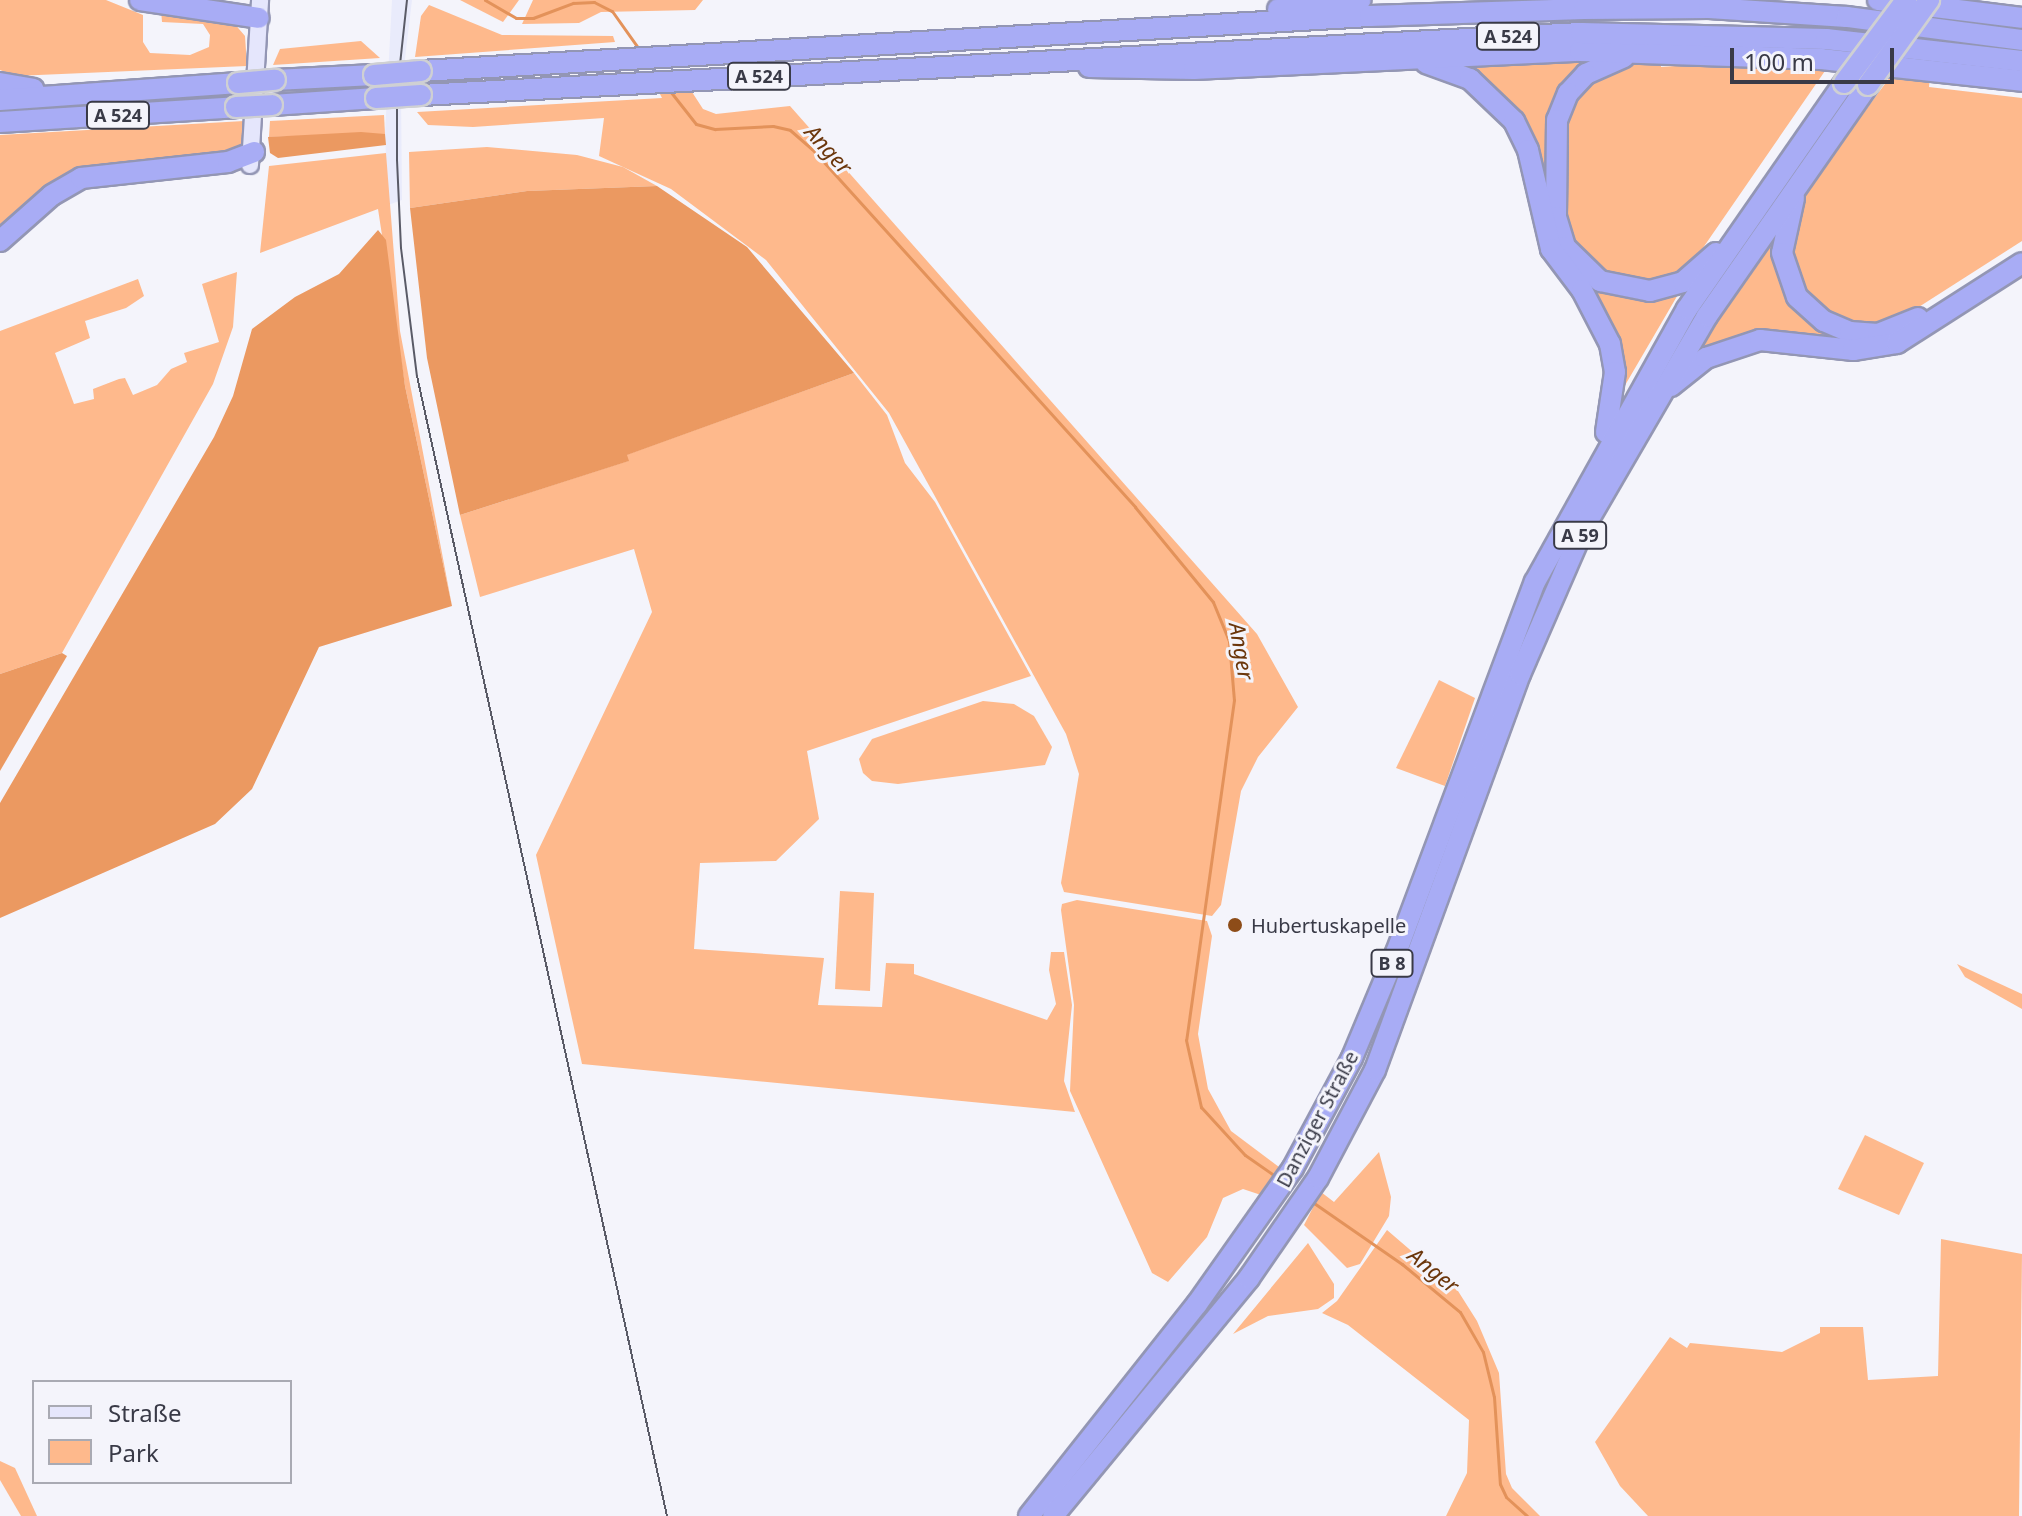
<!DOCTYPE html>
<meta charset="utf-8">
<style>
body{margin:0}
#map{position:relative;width:2022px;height:1516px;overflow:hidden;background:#f4f4fb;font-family:"Noto Sans",sans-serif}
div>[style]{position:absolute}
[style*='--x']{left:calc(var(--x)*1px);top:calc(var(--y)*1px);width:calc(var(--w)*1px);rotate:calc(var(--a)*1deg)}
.built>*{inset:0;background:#e9ebfb}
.green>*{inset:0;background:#feb98c}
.forest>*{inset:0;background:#eb9961}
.stream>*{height:3px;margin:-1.5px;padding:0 1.5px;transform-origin:1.5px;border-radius:1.5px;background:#e3925a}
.roads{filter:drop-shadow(2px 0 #9396b4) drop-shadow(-2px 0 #9396b4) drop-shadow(0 2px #9396b4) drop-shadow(0 -2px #9396b4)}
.secondary>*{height:16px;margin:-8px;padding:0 8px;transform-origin:8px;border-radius:8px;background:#e5e6fc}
.highway>*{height:20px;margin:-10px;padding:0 10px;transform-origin:10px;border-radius:10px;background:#a8acf5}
.tram>*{height:2px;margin:-1px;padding:0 1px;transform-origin:1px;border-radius:1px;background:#5a5b67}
.bridges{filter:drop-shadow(2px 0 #cfd0d3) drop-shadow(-2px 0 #cfd0d3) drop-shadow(0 2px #cfd0d3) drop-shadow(0 -2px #cfd0d3)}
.highway-bridge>*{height:20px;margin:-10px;padding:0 10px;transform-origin:10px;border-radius:10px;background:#a8acf5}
.dots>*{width:22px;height:22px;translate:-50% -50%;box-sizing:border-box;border:4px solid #f4f4fb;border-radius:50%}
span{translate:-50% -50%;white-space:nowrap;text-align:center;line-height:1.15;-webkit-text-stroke:6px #f4f4fb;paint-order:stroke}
.shield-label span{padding:2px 6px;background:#f4f4fb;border:2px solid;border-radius:6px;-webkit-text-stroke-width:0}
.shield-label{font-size:18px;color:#393a47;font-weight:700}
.poi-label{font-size:20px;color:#393a47}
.left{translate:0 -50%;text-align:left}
.street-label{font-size:20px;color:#393a47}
.water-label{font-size:22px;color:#6b360b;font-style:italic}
.legend{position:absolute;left:32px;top:1380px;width:260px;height:104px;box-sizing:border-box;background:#f4f4fb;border:2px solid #a9aab3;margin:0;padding:10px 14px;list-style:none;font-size:24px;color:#393a47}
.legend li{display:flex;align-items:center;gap:16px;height:40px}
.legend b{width:40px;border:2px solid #a9aab3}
.scale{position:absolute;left:1730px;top:48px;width:164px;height:36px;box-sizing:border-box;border:4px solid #393a47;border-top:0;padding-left:10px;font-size:24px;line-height:28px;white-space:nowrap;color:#393a47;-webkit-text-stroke:6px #f4f4fb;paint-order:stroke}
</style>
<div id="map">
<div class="built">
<i style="clip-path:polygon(392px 0,412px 0,401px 92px,402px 200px,388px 205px,385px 134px)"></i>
</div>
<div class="green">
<i style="clip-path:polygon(0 0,106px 0,143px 15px,143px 42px,150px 53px,190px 55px,209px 47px,210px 35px,203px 24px,162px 22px,161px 10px,233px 22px,245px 36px,247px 66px,15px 76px,0 70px)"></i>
<i style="clip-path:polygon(460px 0,519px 0,503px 22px)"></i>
<i style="clip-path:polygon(533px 0,703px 0,695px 10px,601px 12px,579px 23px,522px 24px)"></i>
<i style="clip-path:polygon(429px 5px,502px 35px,613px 36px,615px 42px,415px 57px,421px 16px)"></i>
<i style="clip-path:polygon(361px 41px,380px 58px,273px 65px,280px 49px)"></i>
<i style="clip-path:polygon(1594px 55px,1561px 88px,1547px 115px,1547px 196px,1520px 117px,1504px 96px,1451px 60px)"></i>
<i style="clip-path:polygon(1661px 60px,1661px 67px,1732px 62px,1827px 68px,1696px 258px,1671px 277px,1643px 284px,1601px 276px,1570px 243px,1557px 155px,1573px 95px,1589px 77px,1629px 61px)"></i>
<i style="clip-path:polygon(1893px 73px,1930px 76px,1929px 87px,2022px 98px,2022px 241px,1900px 319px,1875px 328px,1850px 326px,1802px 295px,1786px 250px,1795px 206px)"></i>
<i style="clip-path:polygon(659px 92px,692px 92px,703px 109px,716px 114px,790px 106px,1257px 634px,1298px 707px,1258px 757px,1241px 791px,1221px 905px,1212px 916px,1064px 892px,1061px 883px,1079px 774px,1066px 734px,889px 413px,766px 260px,671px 189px,599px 156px,604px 118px,473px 127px,428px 125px,417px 112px,662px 98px)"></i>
<i style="clip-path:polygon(384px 115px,385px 134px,269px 137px,270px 121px)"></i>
<i style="clip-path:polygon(244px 121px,243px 142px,235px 152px,77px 174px,0 235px,0 135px)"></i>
<i style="clip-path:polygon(487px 147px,577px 155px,623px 167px,657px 186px,527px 191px,410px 208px,409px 152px)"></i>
<i style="clip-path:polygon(386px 153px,400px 331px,452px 606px,405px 386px,378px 209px,260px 253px,269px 166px)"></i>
<i style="clip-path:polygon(1773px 237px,1772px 259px,1796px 309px,1817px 327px,1867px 343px,1783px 336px,1692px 358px)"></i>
<i style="clip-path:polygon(237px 272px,233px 327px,213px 384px,62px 653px,0 674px,0 331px,138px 279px,144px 296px,126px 308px,85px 321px,90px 338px,55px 353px,74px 404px,94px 399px,93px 389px,119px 379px,125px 378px,133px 395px,157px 385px,171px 369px,187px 362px,184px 353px,219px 342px,202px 284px)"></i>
<i style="clip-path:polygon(1573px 274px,1683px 286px,1617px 399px,1619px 373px)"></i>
<i style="clip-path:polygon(854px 373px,887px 415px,905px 463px,935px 502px,1031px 676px,807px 751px,819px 819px,776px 861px,700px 863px,694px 949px,824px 958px,818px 1005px,882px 1007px,886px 963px,914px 964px,914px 974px,1047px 1020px,1056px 1004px,1049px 970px,1051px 952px,1064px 952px,1072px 1005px,1064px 1081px,1075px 1112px,582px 1064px,536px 855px,652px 612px,634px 549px,480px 597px,460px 515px,628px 461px,626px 455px)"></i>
<i style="clip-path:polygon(1439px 680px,1475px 698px,1445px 786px,1396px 768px)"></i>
<i style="clip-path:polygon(983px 701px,1014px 704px,1034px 716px,1052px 747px,1045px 765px,898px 784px,872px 781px,863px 773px,859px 759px,872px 739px)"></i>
<i style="clip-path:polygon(840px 891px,874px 893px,870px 991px,835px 989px)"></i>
<i style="clip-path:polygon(1077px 900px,1207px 921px,1212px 936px,1198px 1034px,1208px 1089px,1231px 1131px,1279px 1167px,1261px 1195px,1243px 1189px,1223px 1198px,1207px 1237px,1168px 1282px,1152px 1273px,1070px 1091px,1074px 1005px,1061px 910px,1062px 904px)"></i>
<i style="clip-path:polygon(1957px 964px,2022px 994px,2022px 1009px,1965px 977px)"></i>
<i style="clip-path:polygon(1865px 1135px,1924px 1163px,1899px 1215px,1838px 1189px)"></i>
<i style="clip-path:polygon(1379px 1152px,1391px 1197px,1389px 1216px,1360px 1264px,1347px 1268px,1304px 1225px,1321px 1192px,1334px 1202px)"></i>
<i style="clip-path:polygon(1387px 1230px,1458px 1291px,1477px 1321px,1499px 1373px,1506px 1474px,1512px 1488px,1540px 1516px,1446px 1516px,1467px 1473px,1469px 1420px,1348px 1325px,1322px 1313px,1337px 1301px)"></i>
<i style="clip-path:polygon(1941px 1239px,2022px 1254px,2019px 1516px,1648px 1516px,1620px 1486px,1595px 1442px,1670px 1337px,1687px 1348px,1690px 1343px,1782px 1352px,1820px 1333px,1820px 1327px,1863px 1327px,1868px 1380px,1938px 1376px)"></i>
<i style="clip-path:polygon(1308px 1243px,1334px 1284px,1334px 1298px,1318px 1309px,1268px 1316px,1233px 1334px)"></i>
<i style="clip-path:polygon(0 1461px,15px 1468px,37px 1516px,21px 1516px,0 1480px)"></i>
</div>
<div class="forest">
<i style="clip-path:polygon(361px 132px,385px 134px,386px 145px,278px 158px,270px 153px,268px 137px)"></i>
<i style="clip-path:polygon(657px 186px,747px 247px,854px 373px,627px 455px,629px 461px,460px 515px,427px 358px,410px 208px,527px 191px)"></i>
<i style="clip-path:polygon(378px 230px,386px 240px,405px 386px,452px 606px,319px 647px,252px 789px,215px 824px,0 918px,0 803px,214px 437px,233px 396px,252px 329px,295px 297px,339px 274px)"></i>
<i style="clip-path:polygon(62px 653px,67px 656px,0 771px,0 674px)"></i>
</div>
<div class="stream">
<i style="--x:485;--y:0;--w:36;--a:30"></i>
<i style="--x:516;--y:18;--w:17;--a:0"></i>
<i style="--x:533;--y:18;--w:43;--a:-20.6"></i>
<i style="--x:573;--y:3;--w:21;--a:-3"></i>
<i style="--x:594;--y:2;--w:20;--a:27"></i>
<i style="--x:612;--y:11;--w:47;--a:54.6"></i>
<i style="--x:670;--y:91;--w:42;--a:51.8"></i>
<i style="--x:696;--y:124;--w:20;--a:15"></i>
<i style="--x:715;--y:129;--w:58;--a:-3"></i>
<i style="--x:773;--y:126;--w:17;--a:13"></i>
<i style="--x:790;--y:130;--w:29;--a:41"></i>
<i style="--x:812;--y:149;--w:482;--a:47.9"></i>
<i style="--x:1135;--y:507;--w:123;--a:50.6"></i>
<i style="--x:1213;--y:602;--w:42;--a:67.7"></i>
<i style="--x:1229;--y:641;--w:59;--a:85.2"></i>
<i style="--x:1234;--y:700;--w:343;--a:98"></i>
<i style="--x:1186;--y:1040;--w:69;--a:77.4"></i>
<i style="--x:1201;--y:1107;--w:65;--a:47.5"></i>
<i style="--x:1245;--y:1155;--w:40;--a:34.9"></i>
<i style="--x:1311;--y:1201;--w:111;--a:34.7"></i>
<i style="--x:1402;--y:1264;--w:75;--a:39.6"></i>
<i style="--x:1460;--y:1312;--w:46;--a:60.1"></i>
<i style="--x:1483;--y:1352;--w:46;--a:76.3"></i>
<i style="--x:1494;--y:1397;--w:87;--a:86.1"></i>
<i style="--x:1500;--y:1484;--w:14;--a:65"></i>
<i style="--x:1506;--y:1497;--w:28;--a:42"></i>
</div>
<div class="roads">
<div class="secondary">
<i style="--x:250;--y:165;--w:165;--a:-86.5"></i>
</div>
<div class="highway">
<i style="--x:140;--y:0;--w:120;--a:8.6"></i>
<i style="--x:1878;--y:0;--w:145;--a:7.1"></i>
<i style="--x:1278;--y:9;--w:83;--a:-6.2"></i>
<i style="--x:1624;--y:57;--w:42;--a:155.9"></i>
<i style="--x:1586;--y:74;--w:26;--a:133"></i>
<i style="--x:1568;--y:93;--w:29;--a:112"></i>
<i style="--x:1557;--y:120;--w:97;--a:90.6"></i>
<i style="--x:1556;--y:217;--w:31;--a:73"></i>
<i style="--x:1565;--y:247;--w:49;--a:44.2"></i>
<i style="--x:1600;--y:281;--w:51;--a:11.3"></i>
<i style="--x:1650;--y:291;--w:34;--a:-15"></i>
<i style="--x:1683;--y:282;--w:44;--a:-41.3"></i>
<i style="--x:1426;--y:63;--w:47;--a:20"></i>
<i style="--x:1470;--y:79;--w:61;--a:43.7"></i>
<i style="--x:1514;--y:121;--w:32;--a:64"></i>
<i style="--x:1528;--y:150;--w:102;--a:76.9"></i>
<i style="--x:1551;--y:249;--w:51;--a:52.9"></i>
<i style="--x:1582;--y:290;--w:61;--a:62.6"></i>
<i style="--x:1610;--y:344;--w:28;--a:80"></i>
<i style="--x:1615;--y:372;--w:61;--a:98.5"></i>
<i style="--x:1089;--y:67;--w:105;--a:1.1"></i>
<i style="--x:1194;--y:69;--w:386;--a:-2.7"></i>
<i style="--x:1580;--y:51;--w:241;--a:1.9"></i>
<i style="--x:1821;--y:59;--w:202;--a:6.2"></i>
<i style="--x:421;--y:71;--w:951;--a:-3.32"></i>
<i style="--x:1370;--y:16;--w:214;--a:-1.9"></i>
<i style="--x:1584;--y:9;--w:125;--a:-0.5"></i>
<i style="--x:1709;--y:8;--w:138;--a:3.7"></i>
<i style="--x:1847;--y:17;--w:177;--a:7.5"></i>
<i style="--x:275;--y:80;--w:99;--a:-2.9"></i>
<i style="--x:0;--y:83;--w:34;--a:10"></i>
<i style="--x:421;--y:95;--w:1162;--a:-3.06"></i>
<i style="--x:1581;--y:33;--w:245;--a:1.4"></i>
<i style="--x:1826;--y:39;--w:197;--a:6.4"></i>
<i style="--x:0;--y:100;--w:239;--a:-4.1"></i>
<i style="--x:272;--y:105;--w:104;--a:-3.9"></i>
<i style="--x:0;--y:122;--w:236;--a:-3.6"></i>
<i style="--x:1794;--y:198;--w:56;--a:102.3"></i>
<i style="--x:1782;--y:253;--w:46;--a:71.2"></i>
<i style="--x:1797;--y:297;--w:36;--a:42"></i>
<i style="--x:1824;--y:321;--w:28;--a:23"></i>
<i style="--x:1850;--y:332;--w:28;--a:4"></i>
<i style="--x:1878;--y:334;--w:43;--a:-21.8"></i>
<i style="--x:0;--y:241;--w:69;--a:-41.5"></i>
<i style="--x:52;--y:195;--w:34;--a:-30"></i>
<i style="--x:81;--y:178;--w:148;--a:-6.2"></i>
<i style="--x:228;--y:162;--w:28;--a:-21"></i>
<i style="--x:1671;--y:386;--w:45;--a:-38.7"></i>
<i style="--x:1706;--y:358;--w:57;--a:-18.4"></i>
<i style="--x:1760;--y:340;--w:94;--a:6.1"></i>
<i style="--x:1853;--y:350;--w:45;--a:-9"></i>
<i style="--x:1897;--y:343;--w:148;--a:-32.6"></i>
<i style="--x:1029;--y:1516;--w:270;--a:-51.6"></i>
<i style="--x:1197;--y:1304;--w:166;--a:-54.8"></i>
<i style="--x:1293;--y:1168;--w:125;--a:-61.8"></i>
<i style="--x:1352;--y:1058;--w:114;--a:-67.3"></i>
<i style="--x:1396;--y:953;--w:396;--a:-69.5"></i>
<i style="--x:1535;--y:582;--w:312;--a:-60.9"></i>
<i style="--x:1687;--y:309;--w:275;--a:-55.2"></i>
<i style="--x:1053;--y:1516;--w:308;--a:-50.5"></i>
<i style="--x:1249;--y:1278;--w:121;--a:-55.4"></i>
<i style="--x:1318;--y:1178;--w:122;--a:-62.2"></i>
<i style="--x:1375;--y:1070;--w:422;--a:-69.9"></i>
<i style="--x:1520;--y:674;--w:158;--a:-66.5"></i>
<i style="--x:1583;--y:529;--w:246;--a:-59.8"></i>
<i style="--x:1707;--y:316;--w:282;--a:-55.1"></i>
</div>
</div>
<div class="tram">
<i style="--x:407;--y:0;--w:93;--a:96.2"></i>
<i style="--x:397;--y:92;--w:68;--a:90"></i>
<i style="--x:397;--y:160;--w:88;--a:87.4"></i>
<i style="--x:401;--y:248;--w:129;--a:82.9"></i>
<i style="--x:417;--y:376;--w:1167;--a:77.63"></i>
</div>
<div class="bridges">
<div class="highway-bridge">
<i style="--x:374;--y:75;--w:47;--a:-4.9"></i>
<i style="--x:238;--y:83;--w:37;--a:-5"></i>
<i style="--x:1844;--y:83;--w:104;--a:-53.2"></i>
<i style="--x:1868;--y:85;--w:105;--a:-54.3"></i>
<i style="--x:376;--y:98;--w:45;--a:-3.8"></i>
<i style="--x:236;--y:107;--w:36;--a:-3"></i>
</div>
</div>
<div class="dots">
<i style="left:1235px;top:925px;background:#8d4c18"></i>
</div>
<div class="shield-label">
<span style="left:1508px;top:36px">A 524</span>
<span style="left:759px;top:76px">A 524</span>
<span style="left:118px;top:115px">A 524</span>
<span style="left:1580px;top:535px">A 59</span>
<span style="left:1392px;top:963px">B 8</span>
</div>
<div class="poi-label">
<span class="left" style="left:1251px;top:925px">Hubertuskapelle</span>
</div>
<div class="street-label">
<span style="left:1317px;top:1119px;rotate:-62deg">Danziger Straße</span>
</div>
<div class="water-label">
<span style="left:829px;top:149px;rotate:48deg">Anger</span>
<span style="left:1242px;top:651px;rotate:80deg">Anger</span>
<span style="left:1434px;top:1270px;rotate:39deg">Anger</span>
</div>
<ul class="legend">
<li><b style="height:10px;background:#e5e6fc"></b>Straße</li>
<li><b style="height:22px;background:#feb98c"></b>Park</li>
</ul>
<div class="scale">100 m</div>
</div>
